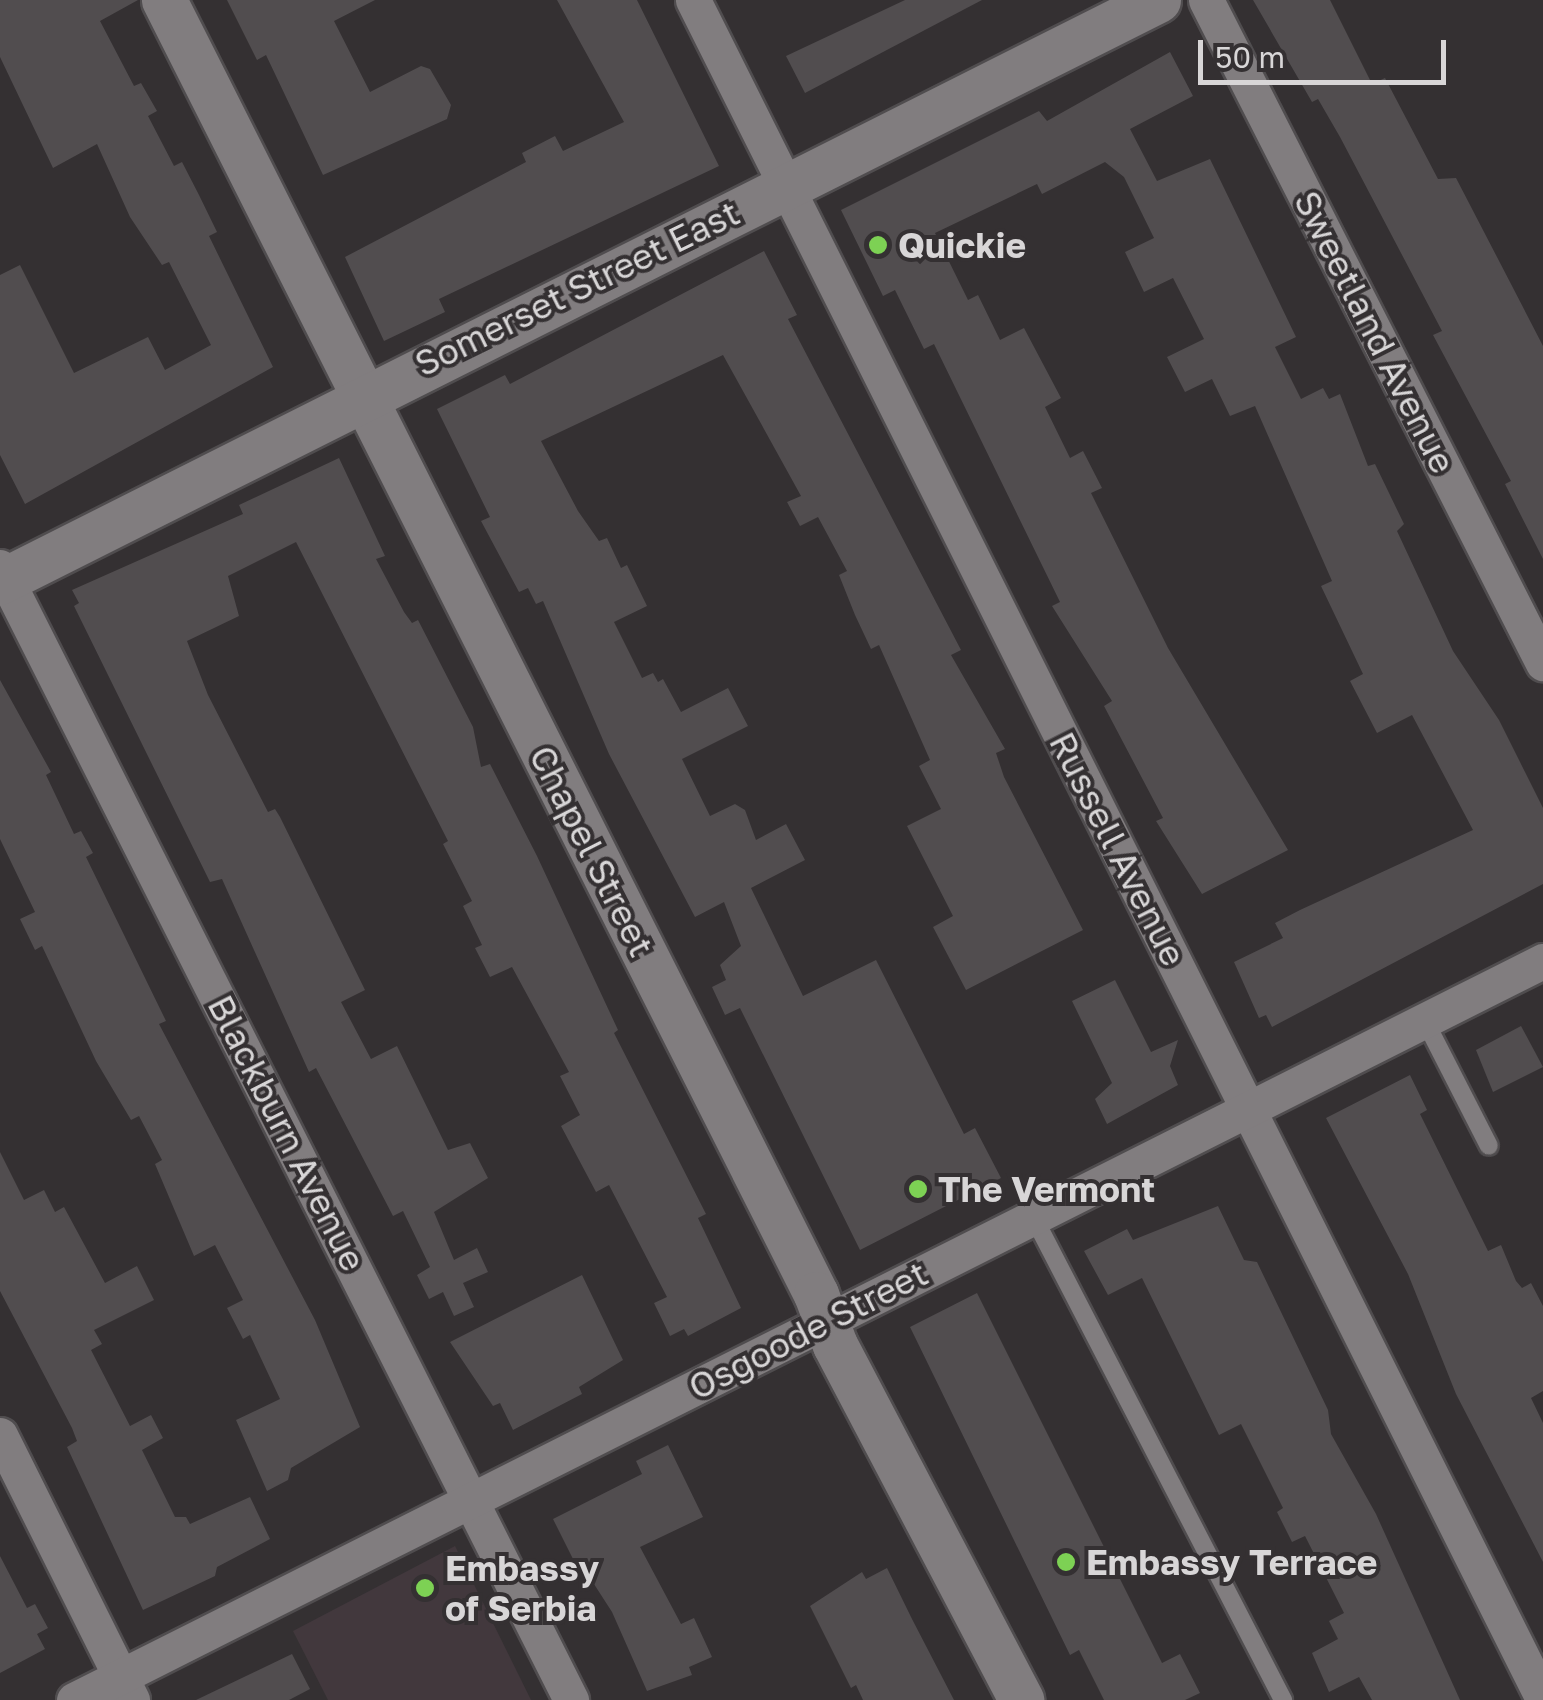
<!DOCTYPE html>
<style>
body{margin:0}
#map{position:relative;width:1543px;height:1700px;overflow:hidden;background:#343032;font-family:"Golos Text",sans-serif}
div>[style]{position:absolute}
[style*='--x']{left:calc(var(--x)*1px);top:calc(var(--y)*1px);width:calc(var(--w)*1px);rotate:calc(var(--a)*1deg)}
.built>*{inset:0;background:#42383d}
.building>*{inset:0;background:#514d4f}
.roads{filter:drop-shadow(2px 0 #504d4f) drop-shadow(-2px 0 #504d4f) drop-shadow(0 2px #504d4f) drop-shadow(0 -2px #504d4f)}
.service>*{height:18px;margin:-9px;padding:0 9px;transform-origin:9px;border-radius:9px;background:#817d7f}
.minor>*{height:35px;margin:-17.5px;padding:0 17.5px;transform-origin:17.5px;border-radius:17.5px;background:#817d7f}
.tertiary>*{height:45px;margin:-22.5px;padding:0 22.5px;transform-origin:22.5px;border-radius:22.5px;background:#817d7f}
.dots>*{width:28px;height:28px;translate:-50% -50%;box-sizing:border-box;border:5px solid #343032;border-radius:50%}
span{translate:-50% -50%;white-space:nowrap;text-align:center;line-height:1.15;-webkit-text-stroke:8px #343032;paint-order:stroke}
.poi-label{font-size:35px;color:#d8d6d7;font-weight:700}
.left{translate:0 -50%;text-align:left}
.street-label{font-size:35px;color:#d8d6d7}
.scale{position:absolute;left:1198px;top:40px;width:248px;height:45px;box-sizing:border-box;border:5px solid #d8d6d7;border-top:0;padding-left:12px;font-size:30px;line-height:35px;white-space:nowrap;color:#d8d6d7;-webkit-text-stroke:8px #343032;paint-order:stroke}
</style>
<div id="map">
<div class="built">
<i style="clip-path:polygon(455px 1546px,531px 1700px,328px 1700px,293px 1631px)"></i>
</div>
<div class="building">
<i style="clip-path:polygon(0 0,138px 0,100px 21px,134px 86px,141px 83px,157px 111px,148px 116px,174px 166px,182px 162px,199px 195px,217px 232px,209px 236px,273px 367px,25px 504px,0 455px,0 275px,20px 265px,74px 373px,148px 337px,165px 370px,211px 345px,169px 262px,162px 265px,130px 217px,97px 144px,53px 168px,0 57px)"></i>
<i style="clip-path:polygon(227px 0,375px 0,334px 21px,370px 92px,421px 66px,430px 69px,451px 105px,447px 119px,323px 175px,266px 55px,257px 60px)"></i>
<i style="clip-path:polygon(557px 0,637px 0,719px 166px,439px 299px,445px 312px,384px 341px,345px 257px,526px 162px,522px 153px,555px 136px,563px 151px,624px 122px)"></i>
<i style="clip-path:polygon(905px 0,982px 0,805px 93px,786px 56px)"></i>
<i style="clip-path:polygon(1253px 0,1330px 0,1372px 84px,1385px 78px,1438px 179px,1456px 178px,1511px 284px,1543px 346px,1543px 559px,1505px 484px,1511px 481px,1433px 335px,1442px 331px,1340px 137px,1318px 99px,1312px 102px)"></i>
<i style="clip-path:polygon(1170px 52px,1193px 96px,1130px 129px,1157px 181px,1210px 159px,1296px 337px,1275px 347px,1301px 399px,1323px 388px,1329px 399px,1340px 394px,1368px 466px,1375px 464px,1404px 524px,1397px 531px,1453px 651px,1499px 720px,1543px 808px,1543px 884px,1272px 1027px,1266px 1015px,1259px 1018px,1234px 962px,1283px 938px,1275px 923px,1300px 910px,1473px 830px,1412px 715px,1377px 733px,1350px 681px,1363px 674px,1321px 586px,1332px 581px,1255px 406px,1230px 416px,1212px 379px,1185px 392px,1167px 357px,1204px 339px,1173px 278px,1144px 292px,1125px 252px,1154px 238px,1124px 177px,1105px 162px,1042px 194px,1037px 184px,935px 233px,968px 300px,978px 295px,1000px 340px,1024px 328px,1061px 398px,1045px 407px,1070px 458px,1083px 451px,1102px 488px,1091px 493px,1168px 648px,1288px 850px,1202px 894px,1156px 821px,1163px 818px,1104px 706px,1112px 701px,1052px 606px,1060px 602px,934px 344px,924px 349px,895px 290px,883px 296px,841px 210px,1039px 111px,1047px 121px)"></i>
<i style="clip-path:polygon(764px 251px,797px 315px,788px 319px,961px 650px,951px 655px,1005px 749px,996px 753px,1004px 777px,1083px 930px,966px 990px,933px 927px,953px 916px,907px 826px,941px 809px,919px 766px,930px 760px,879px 645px,871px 649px,855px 615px,839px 575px,847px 571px,818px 517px,800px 526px,787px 502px,801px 496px,723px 355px,541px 441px,578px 511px,599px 541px,607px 538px,621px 568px,627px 565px,647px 606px,614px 622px,642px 678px,653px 673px,658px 682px,663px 679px,681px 712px,728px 688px,748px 726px,682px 759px,710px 816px,735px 804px,745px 810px,756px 840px,786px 824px,805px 860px,751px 888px,803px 996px,876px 960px,964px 1134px,975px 1128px,1001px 1178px,860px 1250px,740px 1008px,725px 1015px,712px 987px,726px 980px,720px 965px,741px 946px,724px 902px,695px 917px,609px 754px,543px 601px,536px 604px,528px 588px,519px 592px,481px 521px,490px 517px,437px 409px,505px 375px,510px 384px)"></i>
<i style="clip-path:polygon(339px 458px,385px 556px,376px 559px,404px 612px,412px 623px,418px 620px,473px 727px,481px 767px,490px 764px,537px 856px,618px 1030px,614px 1033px,706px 1214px,698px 1218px,741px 1308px,688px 1336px,684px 1329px,670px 1336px,654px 1303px,667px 1297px,609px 1185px,596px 1192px,561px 1126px,580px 1115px,560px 1076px,569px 1072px,512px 967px,490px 977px,475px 948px,482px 945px,463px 906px,472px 901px,443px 844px,448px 841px,296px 542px,228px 576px,239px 616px,187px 641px,208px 695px,268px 812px,275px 809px,280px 817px,365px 990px,341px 1002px,371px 1059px,397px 1046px,448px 1150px,470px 1143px,488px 1178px,434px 1212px,454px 1260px,477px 1248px,488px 1272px,463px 1283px,474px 1307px,454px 1316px,443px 1292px,429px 1299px,417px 1275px,430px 1267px,403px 1211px,393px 1216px,316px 1068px,309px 1072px,222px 879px,210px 882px,74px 606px,79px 603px,72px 590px,243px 514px,239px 505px)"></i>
<i style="clip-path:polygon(0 680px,51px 772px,46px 775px,74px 834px,81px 831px,93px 853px,86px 857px,166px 1021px,159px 1024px,315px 1320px,360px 1427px,291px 1468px,288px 1480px,267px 1491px,236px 1420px,280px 1399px,250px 1335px,243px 1339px,227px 1308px,243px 1300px,215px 1245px,194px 1256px,155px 1164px,162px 1160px,139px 1116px,131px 1120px,96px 1061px,42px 946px,35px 950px,20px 919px,35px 912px,0 839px)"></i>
<i style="clip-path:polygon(1115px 980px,1151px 1052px,1178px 1040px,1170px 1066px,1178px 1085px,1107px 1124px,1095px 1099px,1112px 1083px,1072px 1001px)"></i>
<i style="clip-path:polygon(1521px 1026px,1543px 1067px,1493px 1092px,1476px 1050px)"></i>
<i style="clip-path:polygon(1410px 1075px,1427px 1110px,1420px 1114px,1488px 1251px,1501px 1245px,1516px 1281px,1522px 1288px,1531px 1283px,1543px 1306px,1543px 1391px,1531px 1398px,1543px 1423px,1543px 1562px,1456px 1394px,1408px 1274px,1326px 1118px)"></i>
<i style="clip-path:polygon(0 1152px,24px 1200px,44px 1190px,55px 1212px,64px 1207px,105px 1283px,137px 1266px,154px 1300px,94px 1330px,102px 1344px,91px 1350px,130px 1426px,151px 1415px,163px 1438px,142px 1450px,175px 1517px,186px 1517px,190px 1524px,250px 1497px,270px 1539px,217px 1567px,215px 1576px,143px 1610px,67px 1447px,77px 1441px,72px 1428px,0 1291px)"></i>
<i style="clip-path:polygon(1218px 1206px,1244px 1260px,1257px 1262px,1328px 1410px,1331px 1434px,1376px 1514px,1460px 1700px,1372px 1700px,1359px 1677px,1329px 1692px,1312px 1653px,1338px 1639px,1329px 1621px,1344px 1613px,1305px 1536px,1292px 1542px,1277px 1512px,1283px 1508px,1241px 1424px,1219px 1435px,1142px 1278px,1108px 1295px,1084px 1251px,1127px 1229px,1133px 1240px)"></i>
<i style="clip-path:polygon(582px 1275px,623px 1360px,579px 1387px,582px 1394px,513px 1430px,500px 1403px,493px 1406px,450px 1342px)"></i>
<i style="clip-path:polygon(977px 1293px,1162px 1663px,1180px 1654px,1200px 1693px,1185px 1700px,1104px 1700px,1079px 1650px,1070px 1655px,910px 1327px)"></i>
<i style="clip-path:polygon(668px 1445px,703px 1517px,640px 1547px,681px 1624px,694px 1618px,712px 1657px,689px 1667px,692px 1675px,647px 1691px,612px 1612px,583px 1567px,578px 1569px,553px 1519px,642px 1474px,636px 1461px)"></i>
<i style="clip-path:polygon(0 1556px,27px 1608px,35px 1604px,48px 1628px,37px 1634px,45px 1649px,0 1673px)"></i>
<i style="clip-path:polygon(887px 1568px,912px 1619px,954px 1700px,863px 1700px,856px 1685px,851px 1688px,810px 1606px,862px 1572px,866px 1579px)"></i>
<i style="clip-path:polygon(292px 1654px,310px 1689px,289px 1700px,196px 1700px)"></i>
</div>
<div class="roads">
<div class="service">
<i style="--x:1425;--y:1021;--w:140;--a:62.9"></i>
<i style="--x:1033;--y:1216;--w:545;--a:62.68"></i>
</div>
<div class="minor">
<i style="--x:693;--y:0;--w:1900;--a:63.42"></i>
<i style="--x:1206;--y:0;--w:744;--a:63.06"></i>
<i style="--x:0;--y:567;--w:1269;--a:63.25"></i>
<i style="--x:0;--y:1435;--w:296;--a:63.5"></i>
<i style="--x:74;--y:1700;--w:1644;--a:-26.71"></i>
</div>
<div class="tertiary">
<i style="--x:164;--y:0;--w:1449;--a:63.26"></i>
<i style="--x:816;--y:1294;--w:54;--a:69.6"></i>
<i style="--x:835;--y:1345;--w:401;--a:62.3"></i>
<i style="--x:0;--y:582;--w:1296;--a:-26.68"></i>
</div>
</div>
<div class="dots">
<i style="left:878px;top:245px;background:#7dd154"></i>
<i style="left:918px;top:1189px;background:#7dd154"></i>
<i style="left:1066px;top:1562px;background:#7dd154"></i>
<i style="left:425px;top:1588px;background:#7dd154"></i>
</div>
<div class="poi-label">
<span class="left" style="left:898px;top:245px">Quickie</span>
<span class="left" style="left:938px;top:1189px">The Vermont</span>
<span class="left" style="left:1086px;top:1562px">Embassy Terrace</span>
<span class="left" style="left:445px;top:1588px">Embassy<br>of Serbia</span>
</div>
<div class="street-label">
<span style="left:577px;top:288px;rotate:-26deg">Somerset Street East</span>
<span style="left:1375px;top:332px;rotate:63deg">Sweetland Avenue</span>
<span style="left:1118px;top:849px;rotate:63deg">Russell Avenue</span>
<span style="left:592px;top:851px;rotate:63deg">Chapel Street</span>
<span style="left:287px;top:1133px;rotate:63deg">Blackburn Avenue</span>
<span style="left:808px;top:1330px;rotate:-27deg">Osgoode Street</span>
</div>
<div class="scale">50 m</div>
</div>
